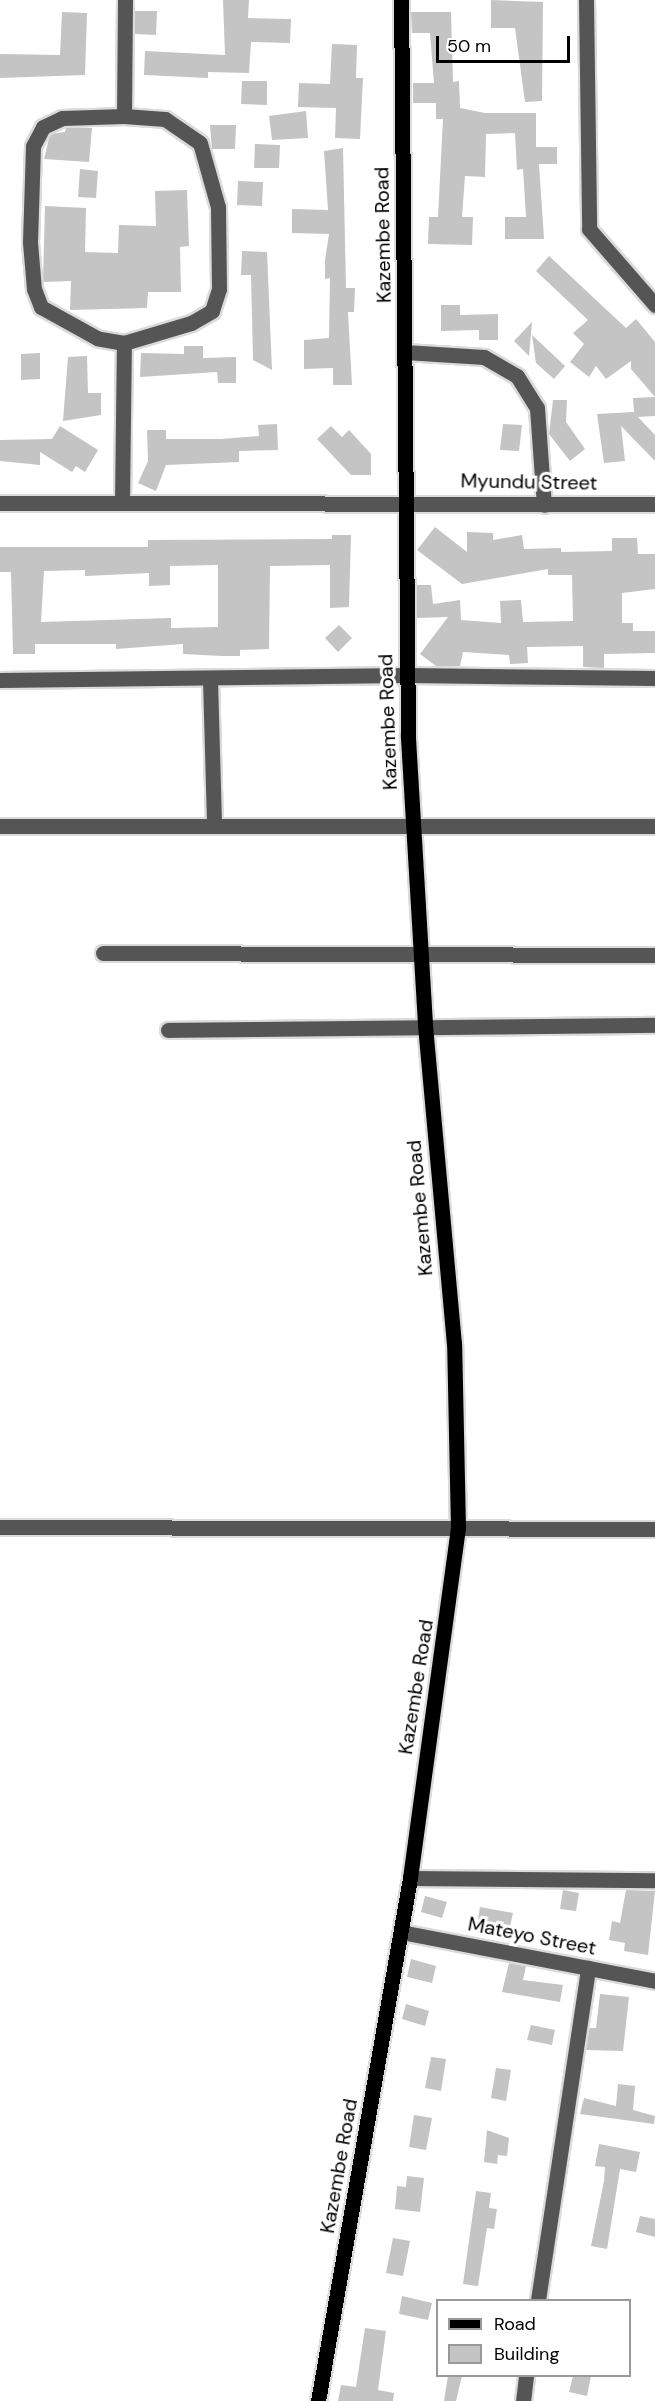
<!DOCTYPE html>
<style>
body{margin:0}
#map{position:relative;width:655px;height:2401px;overflow:hidden;background:#fff;font-family:"DM Sans",sans-serif}
div>[style]{position:absolute}
[style*='--x']{left:calc(var(--x)*1px);top:calc(var(--y)*1px);width:calc(var(--w)*1px);rotate:calc(var(--a)*1deg)}
.building>*{inset:0;background:#c4c4c4}
.roads{filter:drop-shadow(2px 0 #dbdbdb) drop-shadow(-2px 0 #dbdbdb) drop-shadow(0 2px #dbdbdb) drop-shadow(0 -2px #dbdbdb)}
.minor>*{height:15px;margin:-7.5px;padding:0 7.5px;transform-origin:7.5px;border-radius:7.5px;background:#555}
.major>*{height:15px;margin:-7.5px;padding:0 7.5px;transform-origin:7.5px;border-radius:7.5px;background:#000}
span{translate:-50% -50%;white-space:nowrap;text-align:center;line-height:1.15;-webkit-text-stroke:6px #fff;paint-order:stroke}
.street-label{font-size:20px;color:#000}
.legend{position:absolute;left:436px;top:2299px;width:195px;height:78px;box-sizing:border-box;background:#fff;border:2px solid #999;margin:0;padding:8px 10px;list-style:none;font-size:18px;color:#000}
.legend li{display:flex;align-items:center;gap:12px;height:30px}
.legend b{width:30px;border:2px solid #999}
.scale{position:absolute;left:436px;top:36px;width:134px;height:27px;box-sizing:border-box;border:3px solid #000;border-top:0;padding-left:8px;font-size:18px;line-height:21px;white-space:nowrap;color:#000;-webkit-text-stroke:4px #fff;paint-order:stroke}
</style>
<div id="map">
<div class="building">
<i style="clip-path:polygon(223px 0,249px 0,248px 18px,291px 19px,290px 43px,251px 42px,249px 73px,208px 72px,208px 78px,144px 75px,145px 51px,225px 55px)"></i>
<i style="clip-path:polygon(491px 0,543px 2px,542px 101px,525px 102px,515px 28px,491px 28px)"></i>
<i style="clip-path:polygon(135px 11px,157px 11px,156px 35px,134px 34px)"></i>
<i style="clip-path:polygon(62px 12px,87px 13px,85px 75px,0 78px,0 54px,60px 55px)"></i>
<i style="clip-path:polygon(411px 12px,451px 12px,453px 82px,459px 81px,460px 108px,485px 113px,536px 113px,536px 147px,557px 147px,557px 164px,539px 164px,544px 239px,505px 239px,505px 217px,526px 217px,523px 169px,517px 170px,515px 133px,486px 134px,485px 177px,465px 176px,462px 217px,473px 217px,472px 245px,428px 244px,429px 217px,438px 217px,443px 119px,436px 119px,436px 103px,413px 103px,413px 83px,434px 83px,430px 33px,412px 33px)"></i>
<i style="clip-path:polygon(332px 44px,357px 45px,356px 78px,363px 78px,360px 139px,335px 138px,336px 108px,298px 107px,299px 83px,330px 84px)"></i>
<i style="clip-path:polygon(242px 81px,267px 81px,267px 105px,241px 104px)"></i>
<i style="clip-path:polygon(306px 111px,308px 138px,272px 140px,269px 116px)"></i>
<i style="clip-path:polygon(210px 125px,236px 125px,235px 149px,212px 149px)"></i>
<i style="clip-path:polygon(66px 128px,92px 128px,89px 162px,44px 159px,50px 134px,65px 132px)"></i>
<i style="clip-path:polygon(255px 144px,280px 145px,279px 168px,254px 168px)"></i>
<i style="clip-path:polygon(343px 148px,346px 288px,355px 288px,354px 312px,348px 312px,352px 385px,333px 385px,333px 368px,304px 369px,304px 340px,329px 338px,330px 278px,325px 279px,325px 260px,329px 234px,292px 233px,292px 209px,328px 210px,324px 151px)"></i>
<i style="clip-path:polygon(80px 169px,98px 171px,96px 198px,78px 197px)"></i>
<i style="clip-path:polygon(238px 181px,263px 182px,262px 206px,237px 205px)"></i>
<i style="clip-path:polygon(187px 190px,189px 246px,180px 247px,181px 292px,148px 292px,147px 308px,70px 310px,71px 281px,43px 282px,45px 206px,86px 208px,85px 252px,118px 253px,119px 225px,156px 226px,155px 191px)"></i>
<i style="clip-path:polygon(242px 251px,267px 252px,272px 370px,253px 360px,251px 275px,241px 275px)"></i>
<i style="clip-path:polygon(549px 256px,626px 328px,636px 319px,655px 342px,655px 397px,631px 369px,631px 361px,606px 379px,596px 366px,589px 377px,570px 362px,584px 344px,573px 333px,588px 320px,536px 271px)"></i>
<i style="clip-path:polygon(441px 305px,460px 305px,460px 315px,498px 314px,498px 340px,479px 340px,479px 330px,441px 331px)"></i>
<i style="clip-path:polygon(532px 322px,529px 356px,514px 341px)"></i>
<i style="clip-path:polygon(532px 335px,565px 366px,554px 379px,536px 363px)"></i>
<i style="clip-path:polygon(184px 346px,203px 346px,203px 358px,236px 357px,236px 383px,218px 383px,217px 372px,140px 377px,141px 353px,184px 354px)"></i>
<i style="clip-path:polygon(40px 353px,40px 379px,21px 380px,21px 354px)"></i>
<i style="clip-path:polygon(87px 356px,88px 393px,101px 393px,101px 415px,63px 421px,68px 357px)"></i>
<i style="clip-path:polygon(655px 397px,655px 416px,638px 417px,655px 435px,655px 461px,621px 426px,625px 461px,604px 463px,597px 414px,634px 412px,633px 398px)"></i>
<i style="clip-path:polygon(553px 400px,567px 400px,566px 422px,585px 449px,570px 461px,549px 434px)"></i>
<i style="clip-path:polygon(277px 424px,278px 450px,239px 451px,239px 462px,166px 465px,156px 491px,138px 483px,148px 461px,147px 430px,166px 430px,166px 439px,220px 439px,259px 436px,258px 425px)"></i>
<i style="clip-path:polygon(503px 424px,522px 425px,519px 451px,500px 450px)"></i>
<i style="clip-path:polygon(60px 426px,98px 450px,85px 472px,76px 466px,72px 472px,40px 452px,40px 465px,0 461px,0 440px,52px 439px)"></i>
<i style="clip-path:polygon(331px 426px,342px 437px,349px 430px,371px 454px,371px 475px,351px 475px,317px 439px)"></i>
<i style="clip-path:polygon(435px 527px,467px 552px,467px 532px,493px 533px,493px 540px,522px 535px,524px 549px,561px 548px,561px 552px,612px 551px,612px 538px,637px 538px,638px 554px,655px 554px,655px 589px,622px 593px,622px 623px,633px 623px,633px 631px,655px 631px,655px 653px,604px 654px,604px 668px,583px 667px,583px 646px,527px 647px,528px 663px,510px 664px,509px 655px,463px 652px,460px 666px,436px 666px,420px 654px,448px 617px,417px 618px,416px 585px,431px 585px,433px 604px,460px 600px,461px 620px,501px 623px,500px 601px,521px 600px,523px 622px,573px 621px,572px 575px,548px 575px,548px 569px,462px 584px,417px 550px)"></i>
<i style="clip-path:polygon(evenodd,332px 535px,351px 535px,349px 607px,330px 608px,330px 565px,270px 566px,269px 649px,240px 650px,240px 656px,222px 656px,183px 654px,183px 644px,116px 649px,116px 644px,35px 644px,35px 654px,13px 654px,11px 572px,0 572px,0 547px,148px 547px,148px 540px,332px 539px,332px 535px,218px 565px,218px 627px,171px 628px,171px 618px,41px 622px,44px 571px,85px 570px,85px 576px,149px 573px,149px 586px,170px 585px,170px 566px,218px 565px)"></i>
<i style="clip-path:polygon(339px 625px,352px 638px,338px 652px,325px 638px)"></i>
<i style="clip-path:polygon(563px 1890px,579px 1893px,576px 1911px,560px 1909px)"></i>
<i style="clip-path:polygon(626px 1890px,655px 1891px,648px 1955px,624px 1951px,625px 1943px,609px 1940px,612px 1921px,620px 1923px)"></i>
<i style="clip-path:polygon(425px 1896px,447px 1902px,442px 1918px,421px 1912px)"></i>
<i style="clip-path:polygon(480px 1907px,513px 1913px,509px 1931px,477px 1926px)"></i>
<i style="clip-path:polygon(411px 1959px,436px 1966px,432px 1983px,407px 1977px)"></i>
<i style="clip-path:polygon(509px 1963px,526px 1966px,523px 1980px,563px 1985px,560px 2002px,502px 1992px)"></i>
<i style="clip-path:polygon(600px 1994px,629px 1997px,623px 2051px,586px 2050px,589px 2028px,596px 2028px)"></i>
<i style="clip-path:polygon(406px 2004px,429px 2011px,425px 2026px,402px 2019px)"></i>
<i style="clip-path:polygon(531px 2025px,555px 2030px,552px 2045px,527px 2040px)"></i>
<i style="clip-path:polygon(431px 2057px,446px 2059px,441px 2091px,425px 2088px)"></i>
<i style="clip-path:polygon(496px 2068px,511px 2070px,506px 2101px,491px 2098px)"></i>
<i style="clip-path:polygon(618px 2084px,635px 2086px,633px 2110px,655px 2116px,654px 2124px,580px 2114px,584px 2098px,616px 2106px)"></i>
<i style="clip-path:polygon(414px 2115px,432px 2118px,426px 2150px,409px 2147px)"></i>
<i style="clip-path:polygon(487px 2130px,509px 2138px,507px 2156px,498px 2155px,497px 2164px,484px 2162px)"></i>
<i style="clip-path:polygon(599px 2144px,640px 2152px,636px 2172px,620px 2169px,607px 2249px,591px 2246px,604px 2181px,605px 2167px,595px 2166px)"></i>
<i style="clip-path:polygon(407px 2176px,424px 2178px,420px 2212px,395px 2209px,397px 2186px,406px 2187px)"></i>
<i style="clip-path:polygon(476px 2191px,491px 2193px,489px 2208px,497px 2209px,494px 2229px,487px 2228px,478px 2286px,463px 2284px)"></i>
<i style="clip-path:polygon(640px 2216px,655px 2219px,655px 2237px,636px 2232px)"></i>
<i style="clip-path:polygon(393px 2238px,410px 2241px,403px 2276px,386px 2273px)"></i>
<i style="clip-path:polygon(402px 2296px,432px 2303px,428px 2320px,399px 2314px)"></i>
<i style="clip-path:polygon(365px 2328px,386px 2331px,378px 2390px,394px 2393px,393px 2401px,338px 2401px,341px 2385px,356px 2387px)"></i>
<i style="clip-path:polygon(448px 2376px,462px 2376px,456px 2401px,444px 2401px)"></i>
<i style="clip-path:polygon(573px 2376px,591px 2376px,587px 2396px,569px 2392px)"></i>
</div>
<div class="roads">
<div class="minor">
<i style="--x:586;--y:0;--w:229;--a:89.2"></i>
<i style="--x:589;--y:229;--w:101;--a:49"></i>
<i style="--x:124;--y:116;--w:41;--a:4.2"></i>
<i style="--x:165;--y:119;--w:42;--a:34.4"></i>
<i style="--x:200;--y:143;--w:66;--a:74.3"></i>
<i style="--x:218;--y:207;--w:82;--a:89.3"></i>
<i style="--x:219;--y:289;--w:23;--a:108"></i>
<i style="--x:212;--y:311;--w:24;--a:150"></i>
<i style="--x:191;--y:323;--w:70;--a:163.4"></i>
<i style="--x:124;--y:343;--w:27;--a:-170"></i>
<i style="--x:97;--y:338;--w:64;--a:-151"></i>
<i style="--x:41;--y:307;--w:19;--a:-111"></i>
<i style="--x:34;--y:289;--w:47;--a:-94.9"></i>
<i style="--x:30;--y:242;--w:96;--a:-88.2"></i>
<i style="--x:33;--y:146;--w:21;--a:-62"></i>
<i style="--x:43;--y:127;--w:21;--a:-25"></i>
<i style="--x:62;--y:118;--w:62;--a:-1.8"></i>
<i style="--x:124;--y:116;--w:116;--a:-89.5"></i>
<i style="--x:405;--y:352;--w:79;--a:3.6"></i>
<i style="--x:484;--y:357;--w:38;--a:30"></i>
<i style="--x:517;--y:376;--w:38;--a:58"></i>
<i style="--x:537;--y:408;--w:97;--a:85.9"></i>
<i style="--x:122;--y:501;--w:158;--a:-89.3"></i>
<i style="--x:0;--y:503;--w:655;--a:0.09"></i>
<i style="--x:210;--y:679;--w:146;--a:88.4"></i>
<i style="--x:0;--y:680;--w:407;--a:-0.7"></i>
<i style="--x:407;--y:675;--w:248;--a:0.7"></i>
<i style="--x:0;--y:826;--w:655;--a:0"></i>
<i style="--x:103;--y:953;--w:552;--a:0.21"></i>
<i style="--x:168;--y:1030;--w:487;--a:-0.6"></i>
<i style="--x:0;--y:1527;--w:655;--a:0.17"></i>
<i style="--x:410;--y:1878;--w:245;--a:0.5"></i>
<i style="--x:401;--y:1932;--w:259;--a:10.9"></i>
<i style="--x:538;--y:2300;--w:336;--a:-81.4"></i>
<i style="--x:523;--y:2401;--w:25;--a:-83"></i>
</div>
<div class="major">
<i style="--x:318;--y:2401;--w:531;--a:-80.02"></i>
<i style="--x:410;--y:1878;--w:353;--a:-82.2"></i>
<i style="--x:458;--y:1528;--w:184;--a:-91.2"></i>
<i style="--x:454;--y:1344;--w:321;--a:-95.2"></i>
<i style="--x:425;--y:1024;--w:289;--a:-93.4"></i>
<i style="--x:408;--y:736;--w:736;--a:-90.54"></i>
</div>
</div>
<div class="street-label">
<span style="left:383px;top:235px;rotate:-91deg">Kazembe Road</span>
<span style="left:529px;top:482px;rotate:1deg">Myundu Street</span>
<span style="left:388px;top:722px;rotate:-92deg">Kazembe Road</span>
<span style="left:420px;top:1208px;rotate:-95deg">Kazembe Road</span>
<span style="left:416px;top:1687px;rotate:-81deg">Kazembe Road</span>
<span style="left:532px;top:1936px;rotate:11deg">Mateyo Street</span>
<span style="left:339px;top:2166px;rotate:-80deg">Kazembe Road</span>
</div>
<ul class="legend">
<li><b style="height:8px;background:#000"></b>Road</li>
<li><b style="height:16px;background:#c4c4c4"></b>Building</li>
</ul>
<div class="scale">50 m</div>
</div>
